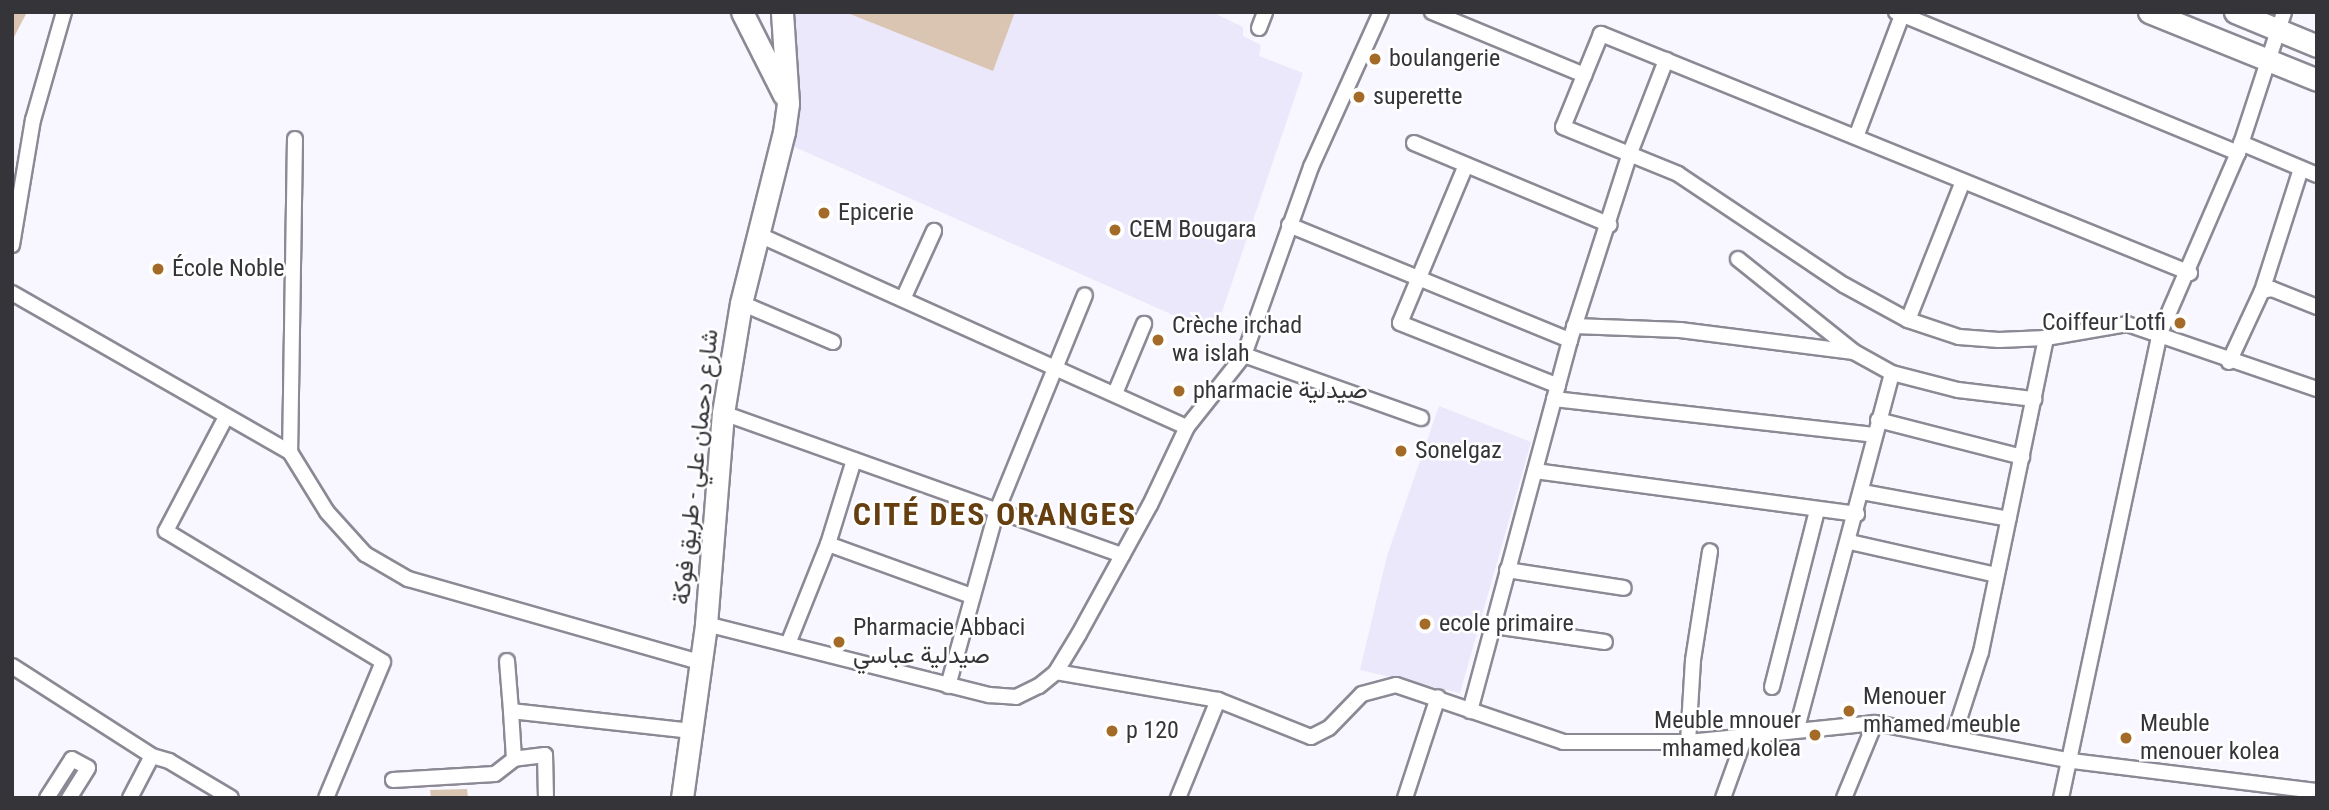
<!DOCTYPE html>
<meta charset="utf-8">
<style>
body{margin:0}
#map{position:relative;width:2329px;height:810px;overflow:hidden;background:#f8f6fe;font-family:"Roboto Condensed",Vazirmatn,sans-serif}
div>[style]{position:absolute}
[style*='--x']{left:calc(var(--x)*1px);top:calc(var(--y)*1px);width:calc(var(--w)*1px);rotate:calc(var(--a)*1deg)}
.built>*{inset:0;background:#ece8fb}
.green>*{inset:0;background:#d9c5b2}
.roads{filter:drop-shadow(2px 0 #8c8995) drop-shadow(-2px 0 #8c8995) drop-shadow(0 2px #8c8995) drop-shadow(0 -2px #8c8995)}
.minor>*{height:14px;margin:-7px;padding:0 7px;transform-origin:7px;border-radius:7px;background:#fff}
.secondary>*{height:21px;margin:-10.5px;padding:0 10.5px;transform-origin:10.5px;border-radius:10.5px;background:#fff}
.dots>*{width:19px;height:19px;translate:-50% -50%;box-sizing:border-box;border:4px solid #fff;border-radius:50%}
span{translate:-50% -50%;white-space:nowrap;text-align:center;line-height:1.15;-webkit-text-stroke:5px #fff;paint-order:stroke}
.poi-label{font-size:24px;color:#353439}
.left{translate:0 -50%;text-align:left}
.right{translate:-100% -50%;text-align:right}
.street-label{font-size:24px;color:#353439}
.district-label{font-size:32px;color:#653f0f;font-weight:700;letter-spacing:2px}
.frame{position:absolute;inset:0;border:14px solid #353439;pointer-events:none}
</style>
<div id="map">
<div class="built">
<i style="clip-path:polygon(791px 12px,1212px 12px,1243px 27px,1243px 36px,1261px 45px,1259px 56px,1303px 73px,1221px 315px,1209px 331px,788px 144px,796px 65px)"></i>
<i style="clip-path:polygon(1439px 406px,1531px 442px,1460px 693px,1360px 670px,1387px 556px)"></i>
</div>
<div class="green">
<i style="clip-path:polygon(12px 12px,27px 12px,12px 41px)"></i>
<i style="clip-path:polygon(845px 12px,1015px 12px,993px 71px)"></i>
<i style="clip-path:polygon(467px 789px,468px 798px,431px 798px,430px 790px)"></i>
</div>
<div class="roads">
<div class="minor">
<i style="--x:1381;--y:12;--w:170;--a:114.3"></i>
<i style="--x:1311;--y:167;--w:200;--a:109.6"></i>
<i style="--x:1244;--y:355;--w:188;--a:19.6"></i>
<i style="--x:1432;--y:12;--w:165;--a:22.5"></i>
<i style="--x:1896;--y:12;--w:370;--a:22.4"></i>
<i style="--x:1259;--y:28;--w:17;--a:-69"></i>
<i style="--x:1856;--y:137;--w:130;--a:-69.3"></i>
<i style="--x:295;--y:139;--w:313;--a:90.9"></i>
<i style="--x:290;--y:452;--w:70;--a:58.3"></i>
<i style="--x:327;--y:512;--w:57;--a:47.9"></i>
<i style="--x:365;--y:554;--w:50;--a:30.2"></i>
<i style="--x:408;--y:579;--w:306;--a:15.9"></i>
<i style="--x:1414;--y:143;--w:212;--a:22.7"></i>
<i style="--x:2241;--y:143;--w:82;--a:22.8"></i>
<i style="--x:1466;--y:165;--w:171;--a:112.7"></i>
<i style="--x:1400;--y:323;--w:170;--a:21.7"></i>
<i style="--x:1289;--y:225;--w:304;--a:22.3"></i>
<i style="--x:757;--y:234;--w:471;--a:24.2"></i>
<i style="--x:12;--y:245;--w:127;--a:-80.5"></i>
<i style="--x:33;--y:120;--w:112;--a:-74"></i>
<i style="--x:1738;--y:259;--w:149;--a:38.7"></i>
<i style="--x:2190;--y:273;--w:636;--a:-157.91"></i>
<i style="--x:1601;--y:34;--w:100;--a:112.2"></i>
<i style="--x:1563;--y:127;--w:124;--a:22.2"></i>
<i style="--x:1678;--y:174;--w:200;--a:33.8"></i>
<i style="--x:1844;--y:285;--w:73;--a:28.7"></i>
<i style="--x:1908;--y:320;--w:54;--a:18.4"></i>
<i style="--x:1959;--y:337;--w:40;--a:4.3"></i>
<i style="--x:1999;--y:340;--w:47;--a:-2.4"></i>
<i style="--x:2046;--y:338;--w:82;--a:-9.8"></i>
<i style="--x:2127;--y:324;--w:201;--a:18.9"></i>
<i style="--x:2262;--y:291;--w:10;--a:-11"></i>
<i style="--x:2272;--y:289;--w:48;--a:21.8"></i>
<i style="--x:12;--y:293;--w:320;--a:29.8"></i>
<i style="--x:903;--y:299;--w:75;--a:-65.5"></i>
<i style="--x:741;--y:303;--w:100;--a:23"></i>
<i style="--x:1908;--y:320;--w:149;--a:-68.4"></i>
<i style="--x:1574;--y:326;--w:106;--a:2.2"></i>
<i style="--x:1680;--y:330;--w:175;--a:7.2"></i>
<i style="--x:1854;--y:352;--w:43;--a:28.9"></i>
<i style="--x:1892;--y:373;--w:68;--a:14.4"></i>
<i style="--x:1958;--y:390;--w:77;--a:6.8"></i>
<i style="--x:2229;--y:362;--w:78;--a:-65.1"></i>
<i style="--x:2262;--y:291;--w:128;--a:-72.3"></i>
<i style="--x:1116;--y:391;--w:73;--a:-67.3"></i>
<i style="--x:1554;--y:399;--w:322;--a:6.4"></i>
<i style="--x:723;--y:413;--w:424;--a:19.6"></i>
<i style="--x:226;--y:417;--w:129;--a:117.8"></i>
<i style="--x:166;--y:531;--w:253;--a:31.1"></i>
<i style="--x:383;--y:662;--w:147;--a:112.7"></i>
<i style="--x:1878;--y:420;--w:149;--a:14.4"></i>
<i style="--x:1535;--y:471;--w:325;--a:7.6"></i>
<i style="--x:1862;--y:492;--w:149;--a:10.4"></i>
<i style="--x:1850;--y:542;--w:150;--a:12.7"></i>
<i style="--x:828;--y:544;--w:153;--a:19.9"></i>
<i style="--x:1507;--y:570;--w:118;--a:8.7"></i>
<i style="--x:706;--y:624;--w:292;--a:14.1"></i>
<i style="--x:989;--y:695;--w:27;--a:4"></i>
<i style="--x:1016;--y:697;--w:25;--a:-26"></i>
<i style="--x:1039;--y:686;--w:22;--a:-39"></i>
<i style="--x:1056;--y:672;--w:44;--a:-58.8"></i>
<i style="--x:1079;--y:634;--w:147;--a:-61.2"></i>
<i style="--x:1150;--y:505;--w:86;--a:-64.6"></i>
<i style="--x:1187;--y:427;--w:92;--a:-51.6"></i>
<i style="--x:1494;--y:626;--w:112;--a:8.2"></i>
<i style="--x:788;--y:644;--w:108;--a:-68.2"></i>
<i style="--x:828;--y:544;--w:88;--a:-72.8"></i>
<i style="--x:507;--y:661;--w:50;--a:85.4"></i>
<i style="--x:12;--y:666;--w:166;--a:32.7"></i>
<i style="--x:152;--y:756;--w:18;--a:16"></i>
<i style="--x:169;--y:761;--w:72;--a:30.8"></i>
<i style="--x:1056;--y:672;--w:164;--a:9.8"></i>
<i style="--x:1218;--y:700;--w:100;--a:21.7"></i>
<i style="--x:1311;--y:737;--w:20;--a:-27"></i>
<i style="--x:1329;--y:728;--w:47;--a:-45.9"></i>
<i style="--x:1362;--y:694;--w:35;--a:-15"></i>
<i style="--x:1396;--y:685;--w:176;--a:18.8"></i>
<i style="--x:1563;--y:742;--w:125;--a:0"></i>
<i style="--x:1688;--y:742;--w:188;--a:-5.8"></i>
<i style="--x:1875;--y:723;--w:201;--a:10.9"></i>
<i style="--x:2072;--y:761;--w:247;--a:7"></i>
<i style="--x:948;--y:686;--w:180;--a:-74.5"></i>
<i style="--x:996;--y:513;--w:235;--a:-67.8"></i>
<i style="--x:1772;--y:687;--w:183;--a:-75.7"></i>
<i style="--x:1470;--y:711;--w:384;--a:-74.9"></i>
<i style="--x:1570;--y:340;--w:196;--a:-72.2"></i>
<i style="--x:1630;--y:153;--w:100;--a:-68.8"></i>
<i style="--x:1797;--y:728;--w:367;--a:-75"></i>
<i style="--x:1953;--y:738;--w:90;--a:-72"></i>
<i style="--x:1981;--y:652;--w:321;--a:-78.3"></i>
<i style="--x:1688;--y:742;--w:82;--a:-86.5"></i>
<i style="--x:1693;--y:660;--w:110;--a:-81.1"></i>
<i style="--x:393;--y:780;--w:102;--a:-3.4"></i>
<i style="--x:495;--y:774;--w:24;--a:-38"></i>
<i style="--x:47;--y:798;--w:46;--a:-57.3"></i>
<i style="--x:72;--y:759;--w:18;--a:29"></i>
<i style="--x:88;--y:768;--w:36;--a:122"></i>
<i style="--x:130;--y:798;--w:47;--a:-62.4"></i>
<i style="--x:546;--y:798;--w:43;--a:-91.3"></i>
<i style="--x:545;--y:755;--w:31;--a:173"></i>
<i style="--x:514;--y:759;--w:48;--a:-93.6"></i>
<i style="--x:511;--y:711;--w:182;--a:6.3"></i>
<i style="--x:1178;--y:798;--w:106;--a:-67.8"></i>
<i style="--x:1405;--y:798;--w:106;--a:-71.9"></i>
<i style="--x:1723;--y:798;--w:65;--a:-70.2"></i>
<i style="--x:1844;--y:798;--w:81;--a:-67.5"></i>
<i style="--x:2061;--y:798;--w:475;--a:-78"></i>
<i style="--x:2160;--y:333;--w:196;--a:-66.6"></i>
<i style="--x:2238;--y:153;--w:148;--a:-71.9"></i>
</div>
<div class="secondary">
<i style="--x:742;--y:12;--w:93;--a:63.2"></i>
<i style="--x:2149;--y:12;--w:181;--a:22"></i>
<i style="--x:2235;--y:12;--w:89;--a:22.5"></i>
<i style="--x:682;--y:798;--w:176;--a:-82.1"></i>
<i style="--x:706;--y:624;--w:212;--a:-85.4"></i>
<i style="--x:723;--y:413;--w:111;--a:-80.7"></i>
<i style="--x:741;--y:303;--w:176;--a:-75.9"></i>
<i style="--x:784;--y:132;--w:29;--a:-82"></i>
<i style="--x:788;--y:103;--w:91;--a:-93.8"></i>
</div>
</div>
<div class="dots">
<i style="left:1375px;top:59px;background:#a36b27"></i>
<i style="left:1359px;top:97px;background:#a36b27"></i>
<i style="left:824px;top:213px;background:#a36b27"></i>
<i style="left:1115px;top:230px;background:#a36b27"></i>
<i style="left:158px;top:269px;background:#a36b27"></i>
<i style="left:2180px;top:323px;background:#a36b27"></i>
<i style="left:1158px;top:340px;background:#a36b27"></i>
<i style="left:1179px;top:391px;background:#a36b27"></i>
<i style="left:1401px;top:451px;background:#a36b27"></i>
<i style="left:1425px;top:624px;background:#a36b27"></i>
<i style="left:839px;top:642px;background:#a36b27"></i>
<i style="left:1849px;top:711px;background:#a36b27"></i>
<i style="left:1112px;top:731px;background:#a36b27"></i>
<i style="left:1815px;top:735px;background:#a36b27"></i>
<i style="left:2126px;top:738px;background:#a36b27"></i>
</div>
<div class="poi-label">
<span class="left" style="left:1389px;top:59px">boulangerie</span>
<span class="left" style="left:1373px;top:97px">superette</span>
<span class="left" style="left:838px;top:213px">Epicerie</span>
<span class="left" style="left:1129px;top:230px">CEM Bougara</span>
<span class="left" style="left:172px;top:269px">École Noble</span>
<span class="right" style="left:2166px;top:323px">Coiffeur Lotfi</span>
<span class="left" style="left:1172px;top:340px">Crèche irchad<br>wa islah</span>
<span class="left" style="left:1193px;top:391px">pharmacie صيدلية</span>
<span class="left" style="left:1415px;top:451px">Sonelgaz</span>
<span class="left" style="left:1439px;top:624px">ecole primaire</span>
<span class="left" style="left:853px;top:642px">Pharmacie Abbaci<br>صيدلية عباسي</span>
<span class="left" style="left:1863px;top:711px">Menouer<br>mhamed meuble</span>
<span class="right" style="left:1801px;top:735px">Meuble mnouer<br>mhamed kolea</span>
<span class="left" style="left:2140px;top:738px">Meuble<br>menouer kolea</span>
<span class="left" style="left:1126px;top:731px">p 120</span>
</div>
<div class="street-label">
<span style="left:696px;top:467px;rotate:-84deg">شارع دحمان علي - طريق فوكة</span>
</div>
<div class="district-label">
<span style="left:995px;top:514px">CITÉ DES ORANGES</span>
</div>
<div class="frame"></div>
</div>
